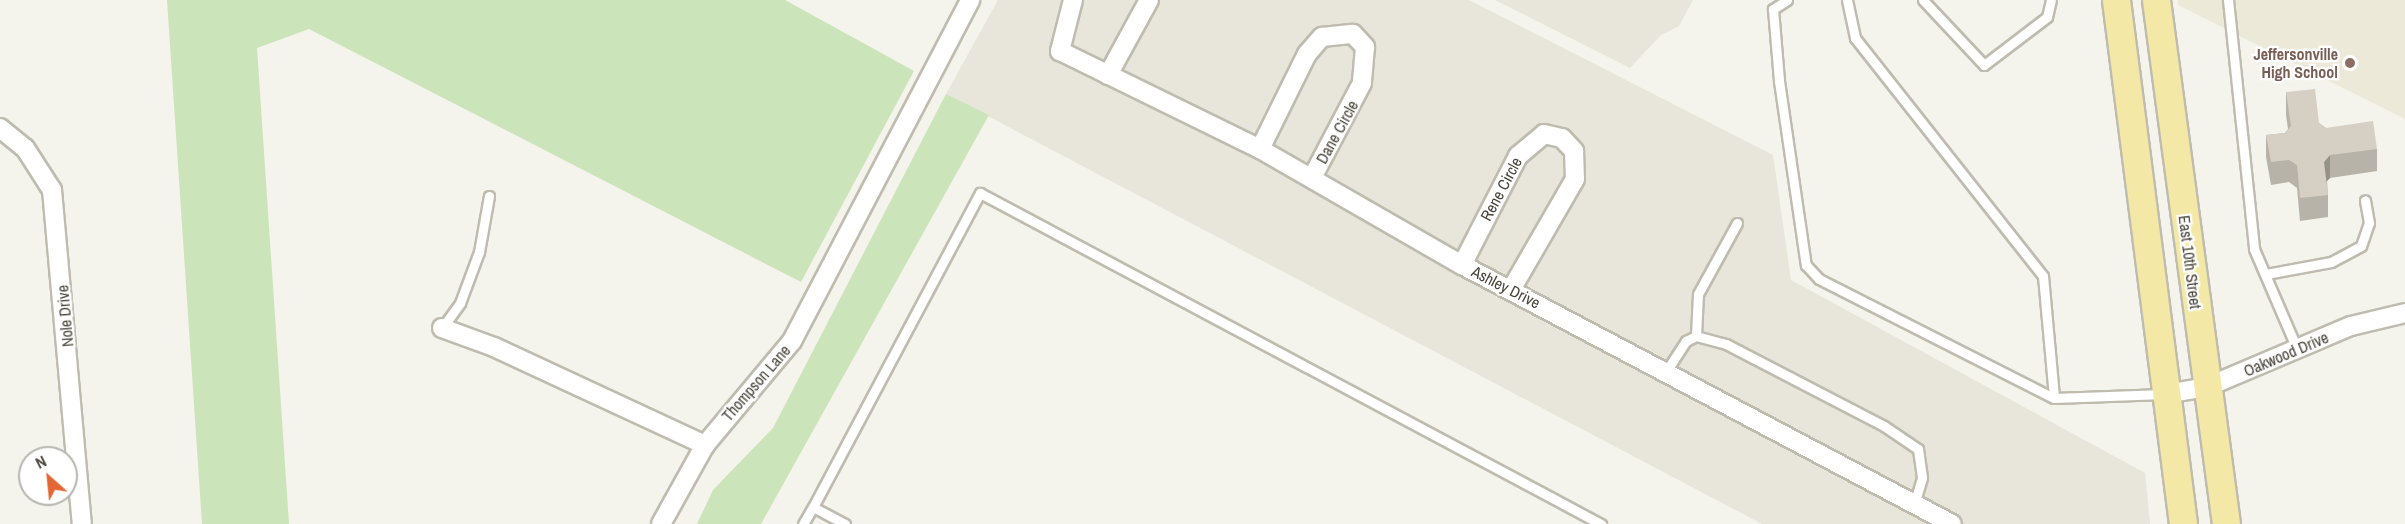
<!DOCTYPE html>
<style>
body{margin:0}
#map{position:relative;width:2405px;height:524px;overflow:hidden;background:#f4f3ec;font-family:"Archivo Narrow",sans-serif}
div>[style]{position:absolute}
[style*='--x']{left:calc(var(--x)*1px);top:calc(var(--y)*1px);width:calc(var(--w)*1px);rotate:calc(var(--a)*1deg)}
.residential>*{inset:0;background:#e8e5db}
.education>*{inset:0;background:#ece9d8}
.green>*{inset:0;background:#cbe4ba}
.roads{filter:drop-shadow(2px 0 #bfbcaf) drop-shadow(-2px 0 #bfbcaf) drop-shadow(0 2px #bfbcaf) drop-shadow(0 -2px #bfbcaf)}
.service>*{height:9px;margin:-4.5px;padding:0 4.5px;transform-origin:4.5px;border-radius:4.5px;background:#fff}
.minor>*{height:18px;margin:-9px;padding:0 9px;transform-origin:9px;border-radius:9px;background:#fff}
.primary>*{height:27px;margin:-13.5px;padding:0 13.5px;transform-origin:13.5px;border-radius:13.5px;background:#f4e8a6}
.wall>*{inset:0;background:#b7b3a8}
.shaded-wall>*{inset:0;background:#959288}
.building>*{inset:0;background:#d5d0c3}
.dots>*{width:16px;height:16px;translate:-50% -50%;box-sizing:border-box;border:3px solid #fff;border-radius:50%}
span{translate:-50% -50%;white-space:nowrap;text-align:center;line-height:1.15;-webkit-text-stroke:4.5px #fff;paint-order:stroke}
.education-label{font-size:16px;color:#785e54;font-weight:700}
.right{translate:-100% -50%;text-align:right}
.street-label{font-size:16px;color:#48453a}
.north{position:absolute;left:18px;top:446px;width:60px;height:60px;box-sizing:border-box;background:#fff;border:2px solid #b6b5b0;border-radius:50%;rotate:333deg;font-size:16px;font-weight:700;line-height:24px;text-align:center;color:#48453a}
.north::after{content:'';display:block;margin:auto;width:21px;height:27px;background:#e36735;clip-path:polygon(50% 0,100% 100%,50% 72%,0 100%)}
</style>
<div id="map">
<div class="residential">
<i style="clip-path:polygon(998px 0,1469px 0,1773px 155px,1791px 280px,2145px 473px,2150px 524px,1762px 524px,946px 94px)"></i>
<i style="clip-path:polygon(1495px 0,1693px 0,1679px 26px,1661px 35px,1630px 68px)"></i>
</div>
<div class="education">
<i style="clip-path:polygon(2178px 0,2405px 0,2405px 119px,2178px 5px)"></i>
</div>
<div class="green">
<i style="clip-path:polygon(167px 0,785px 0,914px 71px,801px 282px,309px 29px,257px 48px,289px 524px,202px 524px)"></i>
<i style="clip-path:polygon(946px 94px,989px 115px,761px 524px,697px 524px,713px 490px,773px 428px)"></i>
</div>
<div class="roads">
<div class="service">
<i style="--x:1787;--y:0;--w:17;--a:147"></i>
<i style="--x:1773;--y:9;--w:72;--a:85.2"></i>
<i style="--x:1779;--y:81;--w:186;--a:81.7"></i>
<i style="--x:1806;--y:265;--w:19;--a:47"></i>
<i style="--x:1819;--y:279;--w:263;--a:26.9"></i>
<i style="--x:2054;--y:398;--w:110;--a:-2.1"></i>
<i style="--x:1847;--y:0;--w:39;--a:78"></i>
<i style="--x:1855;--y:38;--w:303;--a:51.7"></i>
<i style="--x:2043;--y:276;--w:122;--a:84.8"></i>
<i style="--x:1923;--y:0;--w:89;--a:46.8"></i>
<i style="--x:1984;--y:65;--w:79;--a:-37.3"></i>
<i style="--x:2047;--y:17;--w:17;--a:-77"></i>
<i style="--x:2228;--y:0;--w:250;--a:84"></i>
<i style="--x:2254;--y:249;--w:109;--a:66.7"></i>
<i style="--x:2266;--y:274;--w:66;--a:-10.5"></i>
<i style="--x:2331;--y:262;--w:34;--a:-28"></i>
<i style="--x:2361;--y:246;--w:24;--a:-71"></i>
<i style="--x:2369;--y:223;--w:23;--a:-100"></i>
<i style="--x:442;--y:328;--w:31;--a:-54"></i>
<i style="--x:460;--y:303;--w:54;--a:-69.6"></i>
<i style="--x:479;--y:252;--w:57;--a:-79.9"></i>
<i style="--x:1696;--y:336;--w:42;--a:-87.3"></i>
<i style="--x:1698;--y:294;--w:81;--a:-61.2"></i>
<i style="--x:1667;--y:370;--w:35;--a:-57"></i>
<i style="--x:1686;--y:341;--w:11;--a:-27"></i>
<i style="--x:1696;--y:336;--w:31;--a:15"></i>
<i style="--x:1726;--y:344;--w:178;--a:27.4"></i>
<i style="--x:1884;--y:426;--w:41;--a:34.1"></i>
<i style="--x:1918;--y:449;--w:29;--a:82"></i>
<i style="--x:1922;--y:478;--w:27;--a:107"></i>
<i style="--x:803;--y:524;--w:20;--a:-60"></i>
<i style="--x:845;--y:524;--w:36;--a:-152"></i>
<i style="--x:813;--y:507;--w:356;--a:-62"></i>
<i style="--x:980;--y:193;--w:704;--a:28.06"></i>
</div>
<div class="minor">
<i style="--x:1073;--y:0;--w:53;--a:104.3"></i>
<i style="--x:1060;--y:51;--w:223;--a:26.1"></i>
<i style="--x:1260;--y:149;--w:233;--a:29.9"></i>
<i style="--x:1462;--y:265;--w:554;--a:27.86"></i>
<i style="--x:1108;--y:75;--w:85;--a:-61.3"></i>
<i style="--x:0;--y:128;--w:32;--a:39"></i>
<i style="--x:25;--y:148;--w:50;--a:57.3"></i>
<i style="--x:52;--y:190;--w:335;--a:84.9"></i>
<i style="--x:1260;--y:149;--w:106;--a:-63.7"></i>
<i style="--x:1307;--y:54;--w:23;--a:-49"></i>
<i style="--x:1322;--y:37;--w:31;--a:-6"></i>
<i style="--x:1353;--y:34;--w:18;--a:47"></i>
<i style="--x:1365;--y:47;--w:36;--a:95"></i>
<i style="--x:1362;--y:83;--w:107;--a:117.8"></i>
<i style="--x:1462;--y:265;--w:123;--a:-62.8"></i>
<i style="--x:1518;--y:156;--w:34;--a:-40"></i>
<i style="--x:1544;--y:134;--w:18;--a:13"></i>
<i style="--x:1562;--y:138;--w:18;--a:47"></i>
<i style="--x:1574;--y:151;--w:28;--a:88"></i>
<i style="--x:1575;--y:179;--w:128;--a:120"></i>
<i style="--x:442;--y:328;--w:55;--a:20.1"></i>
<i style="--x:494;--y:347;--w:233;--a:24.9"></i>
<i style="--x:705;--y:445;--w:136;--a:-50.1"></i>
<i style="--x:792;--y:341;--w:385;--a:-62.4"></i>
<i style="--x:2166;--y:394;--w:42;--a:-9.7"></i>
<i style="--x:2207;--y:387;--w:156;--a:-23"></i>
<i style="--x:2351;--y:326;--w:56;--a:-13.5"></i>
<i style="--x:661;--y:524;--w:90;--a:-60.9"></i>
</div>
<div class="primary">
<i style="--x:2116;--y:0;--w:528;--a:82.71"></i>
<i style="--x:2156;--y:0;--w:529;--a:82.39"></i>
</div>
</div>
<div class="wall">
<i style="clip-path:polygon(2286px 92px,2319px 123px,2326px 128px,2377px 149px,2377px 171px,2330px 178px,2327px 181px,2328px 195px,2328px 217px,2300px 221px,2297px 188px,2289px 182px,2271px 185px,2266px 157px,2266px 135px,2285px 133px,2288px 129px,2286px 115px)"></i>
</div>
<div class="shaded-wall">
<i style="clip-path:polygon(2330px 155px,2330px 178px,2324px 184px,2324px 162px)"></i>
</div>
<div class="building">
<i style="clip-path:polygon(2315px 89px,2319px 123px,2326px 128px,2373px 121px,2377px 149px,2330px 155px,2324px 162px,2328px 195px,2300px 198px,2297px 165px,2289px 160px,2271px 162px,2266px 135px,2285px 133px,2291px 126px,2286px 92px)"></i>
</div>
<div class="dots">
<i style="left:2350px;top:63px;background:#8d6e63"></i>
</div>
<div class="education-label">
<span class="right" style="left:2338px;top:63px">Jeffersonville<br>High School</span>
</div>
<div class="street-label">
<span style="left:1337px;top:132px;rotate:-61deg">Dane Circle</span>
<span style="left:1501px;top:189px;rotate:-62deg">Rene Circle</span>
<span style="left:2190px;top:262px;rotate:83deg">East 10th Street</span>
<span style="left:1506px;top:287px;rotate:27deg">Ashley Drive</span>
<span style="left:65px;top:316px;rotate:-95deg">Nole Drive</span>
<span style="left:2286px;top:354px;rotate:-23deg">Oakwood Drive</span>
<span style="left:756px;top:383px;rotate:-49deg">Thompson Lane</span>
</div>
<div class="north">N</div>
</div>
